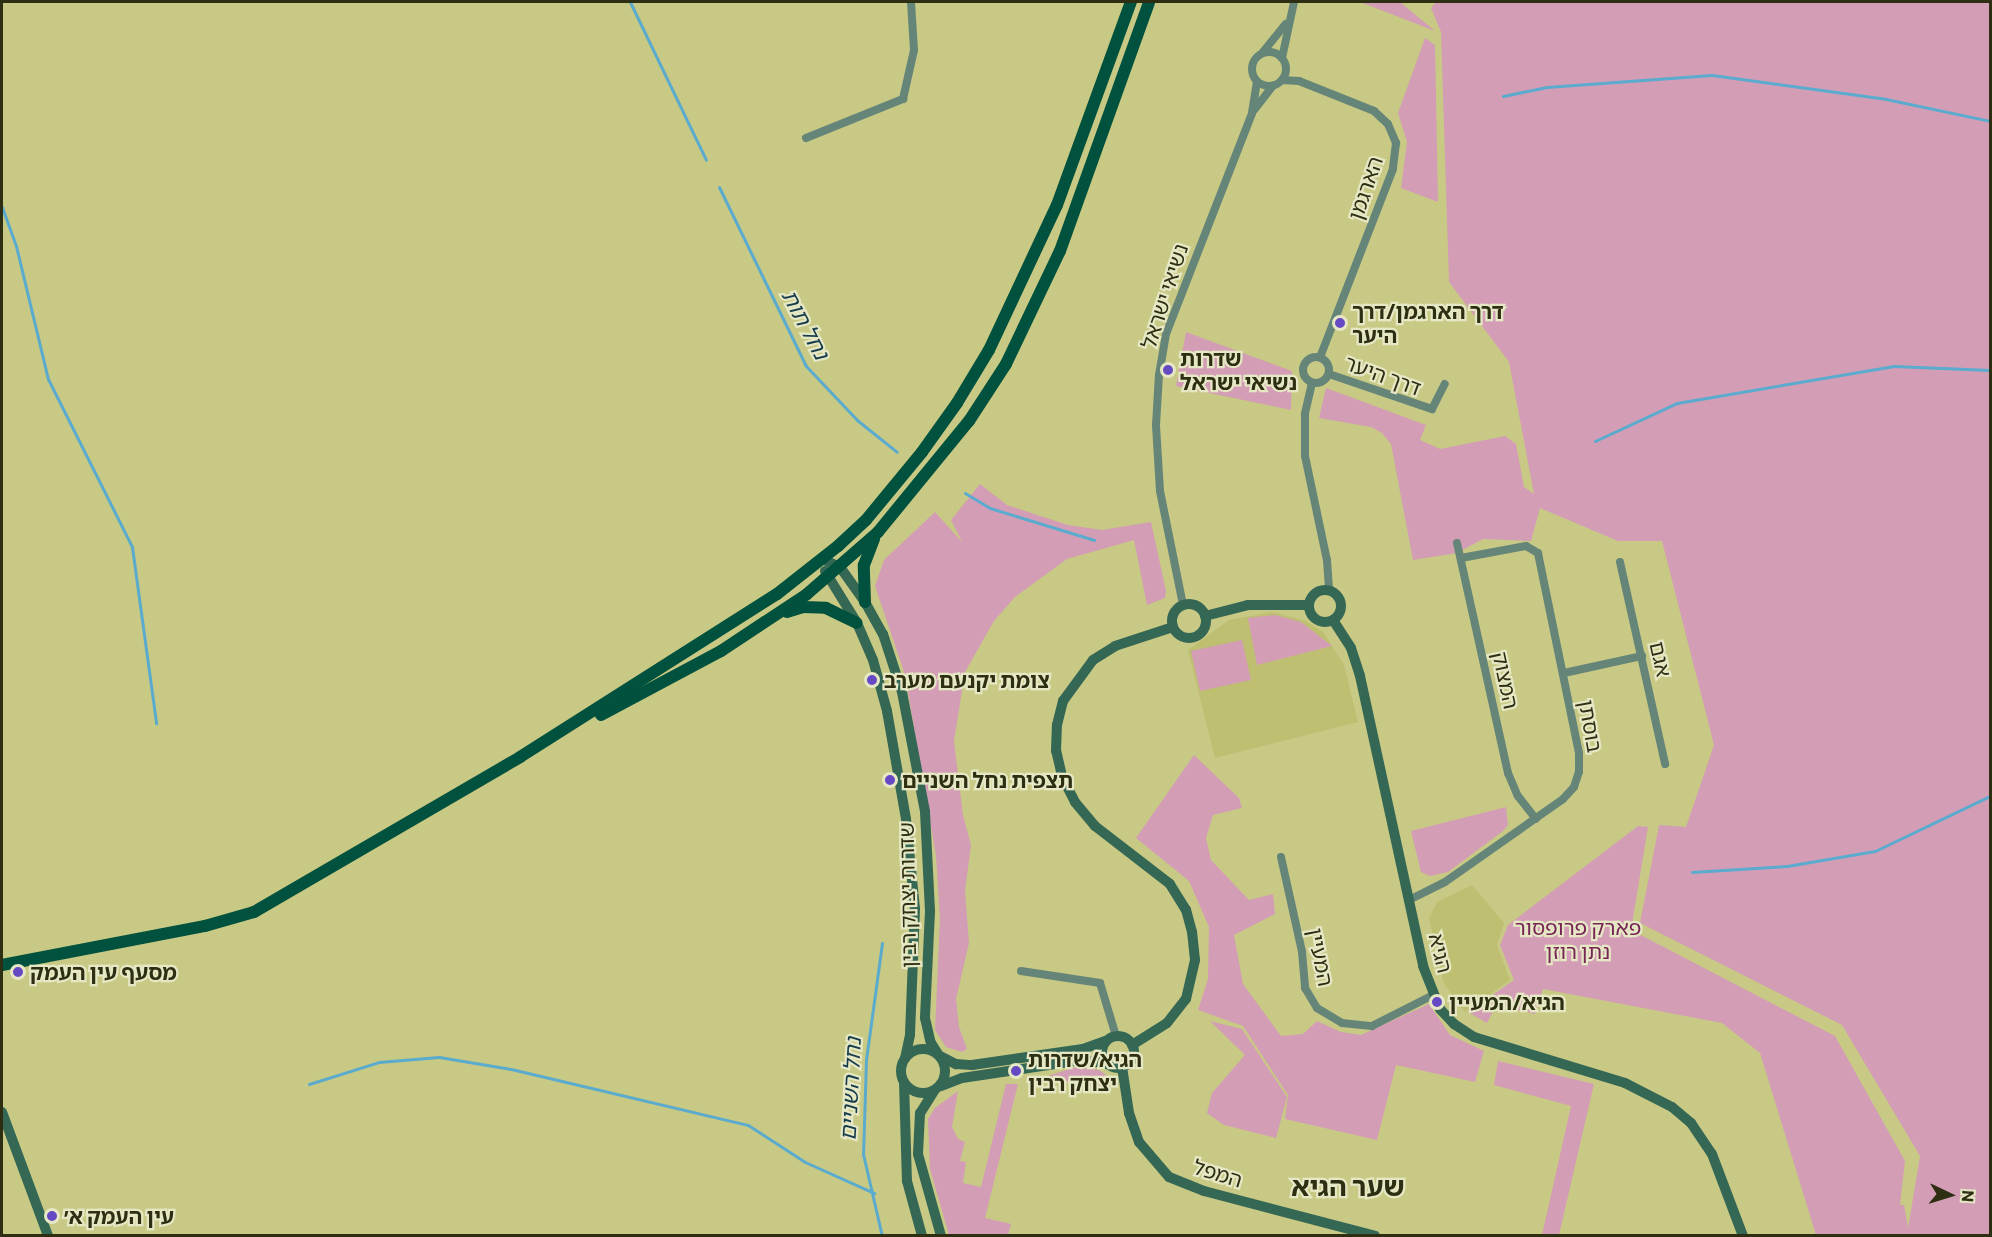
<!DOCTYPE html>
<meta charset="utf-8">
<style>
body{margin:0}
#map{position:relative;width:1992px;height:1237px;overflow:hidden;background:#c8c984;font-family:Commissioner,"Noto Sans Hebrew",sans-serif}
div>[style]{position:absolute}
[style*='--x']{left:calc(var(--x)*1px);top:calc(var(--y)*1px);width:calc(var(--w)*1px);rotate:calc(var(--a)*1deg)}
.built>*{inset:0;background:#bebf71}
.green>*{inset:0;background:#d39db6}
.stream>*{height:3px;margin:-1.5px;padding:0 1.5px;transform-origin:1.5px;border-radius:1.5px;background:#5aabce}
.street>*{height:8px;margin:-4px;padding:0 4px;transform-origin:4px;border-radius:4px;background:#668579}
.street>.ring{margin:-4px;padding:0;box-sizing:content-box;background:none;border:8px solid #668579;border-radius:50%}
.secondary>*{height:10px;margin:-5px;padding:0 5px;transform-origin:5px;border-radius:5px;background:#356755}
.secondary>.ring{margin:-5px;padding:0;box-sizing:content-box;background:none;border:10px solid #356755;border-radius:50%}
.primary>*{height:12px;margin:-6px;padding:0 6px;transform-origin:6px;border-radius:6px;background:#00513d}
.dots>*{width:16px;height:16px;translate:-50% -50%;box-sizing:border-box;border:3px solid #e6e8c5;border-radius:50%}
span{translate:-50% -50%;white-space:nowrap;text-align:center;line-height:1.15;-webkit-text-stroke:4.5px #e6e8c5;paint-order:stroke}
.street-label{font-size:21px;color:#2e2e12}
.poi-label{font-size:21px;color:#2e2e12;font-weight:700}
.left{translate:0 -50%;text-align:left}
.park-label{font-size:21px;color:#772554}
.water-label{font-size:22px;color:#163b4a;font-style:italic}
.district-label{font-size:27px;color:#2e2e12;font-weight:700}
.frame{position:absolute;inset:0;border:3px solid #2e2e12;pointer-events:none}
.north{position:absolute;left:1920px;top:1165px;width:60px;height:60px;-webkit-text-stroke:4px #e6e8c5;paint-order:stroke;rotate:94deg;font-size:16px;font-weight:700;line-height:24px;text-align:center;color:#2e2e12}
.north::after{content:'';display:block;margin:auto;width:21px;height:27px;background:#2e2e12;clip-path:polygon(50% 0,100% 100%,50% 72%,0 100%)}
</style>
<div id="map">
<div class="built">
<i style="clip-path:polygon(1272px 612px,1306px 621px,1323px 632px,1344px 665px,1358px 722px,1215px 758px,1188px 650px,1229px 620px)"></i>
<i style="clip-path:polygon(1472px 885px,1504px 923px,1497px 945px,1510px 980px,1465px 1012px,1444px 984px,1429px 918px,1437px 902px)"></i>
</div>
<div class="green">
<i style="clip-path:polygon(1360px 2px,1400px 2px,1435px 31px)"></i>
<i style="clip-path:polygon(1436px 2px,1990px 2px,1990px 1235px,1816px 1235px,1760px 1053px,1722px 1023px,1543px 989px,1535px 1014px,1496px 1005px,1487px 1023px,1468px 1012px,1514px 980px,1500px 945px,1508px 925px,1638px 826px,1648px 827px,1631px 930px,1835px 1036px,1905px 1161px,1900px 1205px,1904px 1205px,1908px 1228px,1920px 1156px,1842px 1025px,1640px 923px,1659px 825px,1686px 827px,1714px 745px,1662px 541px,1618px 541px,1540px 508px,1531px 541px,1483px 539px,1457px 553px,1413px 560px,1391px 444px,1382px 433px,1371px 427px,1319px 418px,1326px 388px,1426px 425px,1420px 440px,1440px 449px,1505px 436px,1516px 444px,1524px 487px,1534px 494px,1509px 362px,1449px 282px,1441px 32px,1431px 8px)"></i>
<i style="clip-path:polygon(1425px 38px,1435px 45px,1438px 202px,1401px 188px,1407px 142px,1398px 113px)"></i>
<i style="clip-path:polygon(1186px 332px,1292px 371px,1291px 410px,1176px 386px)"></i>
<i style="clip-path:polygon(980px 484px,1007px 505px,1068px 525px,1102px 530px,1151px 522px,1166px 591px,1165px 598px,1147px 605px,1134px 540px,1067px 559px,1015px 597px,994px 621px,965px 672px,954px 741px,963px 815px,971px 845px,965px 891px,969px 943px,956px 999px,959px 1027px,967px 1049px,962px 1052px,946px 1047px,935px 1030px,940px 919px,936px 856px,905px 675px,875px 586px,884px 560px,935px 512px,962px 542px,951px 520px)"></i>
<i style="clip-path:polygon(1275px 615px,1301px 622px,1332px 646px,1257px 665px,1248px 618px)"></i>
<i style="clip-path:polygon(1242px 640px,1251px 680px,1200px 691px,1191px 651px)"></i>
<i style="clip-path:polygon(1194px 755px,1239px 798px,1242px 808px,1213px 815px,1206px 838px,1211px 860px,1249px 900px,1273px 894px,1275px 914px,1234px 935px,1243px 984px,1281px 1036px,1303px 1034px,1317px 1021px,1341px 1032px,1361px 1035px,1429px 1004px,1450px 1035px,1484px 1051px,1475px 1082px,1396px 1065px,1377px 1140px,1285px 1119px,1288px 1095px,1243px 1026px,1198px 1010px,1208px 979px,1209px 927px,1189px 881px,1136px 838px)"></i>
<i style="clip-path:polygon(1506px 807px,1508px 825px,1503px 831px,1448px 872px,1430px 876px,1421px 872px,1411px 831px)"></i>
<i style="clip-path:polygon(1210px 1021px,1242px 1029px,1287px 1097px,1276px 1138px,1224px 1125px,1207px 1113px,1212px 1093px,1245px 1055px)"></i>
<i style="clip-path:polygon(1498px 1061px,1594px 1084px,1559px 1235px,1542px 1235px,1571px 1106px,1494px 1085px)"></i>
<i style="clip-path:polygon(1078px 1066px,1099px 1070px,1106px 1075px,1111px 1091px,1045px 1077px)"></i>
<i style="clip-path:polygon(1006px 1084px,1018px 1084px,985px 1218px,1011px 1224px,1008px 1235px,949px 1235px,930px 1169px,928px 1119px,935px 1108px,958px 1091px,952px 1127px,958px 1139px,965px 1142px,960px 1161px,966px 1162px,963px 1183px,981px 1187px)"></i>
</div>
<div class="stream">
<i style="--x:630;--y:2;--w:175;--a:64.3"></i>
<i style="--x:1503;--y:96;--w:45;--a:-11.6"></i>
<i style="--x:1547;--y:87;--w:165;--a:-4.2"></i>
<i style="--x:1712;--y:75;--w:171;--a:7.8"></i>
<i style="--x:1881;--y:98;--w:111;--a:11.9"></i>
<i style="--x:719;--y:187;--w:199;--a:64.1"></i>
<i style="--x:806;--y:366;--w:74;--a:46.6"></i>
<i style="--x:857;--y:420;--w:51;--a:38.7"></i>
<i style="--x:2;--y:207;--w:41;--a:70.3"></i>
<i style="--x:16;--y:246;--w:137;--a:76.5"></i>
<i style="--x:48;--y:379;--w:188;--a:63.4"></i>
<i style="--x:132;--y:547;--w:178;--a:82.2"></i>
<i style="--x:1595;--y:441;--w:90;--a:-24.9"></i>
<i style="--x:1677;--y:403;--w:220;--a:-9.7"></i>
<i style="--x:1894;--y:366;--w:96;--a:2.4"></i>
<i style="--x:965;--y:493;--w:29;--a:31"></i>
<i style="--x:990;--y:508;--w:109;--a:17.1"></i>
<i style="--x:1692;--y:872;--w:95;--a:-3.6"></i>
<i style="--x:1787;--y:866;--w:89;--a:-9.7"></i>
<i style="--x:1875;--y:851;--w:127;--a:-25.6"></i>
<i style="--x:882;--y:943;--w:118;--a:97.8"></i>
<i style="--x:866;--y:1060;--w:94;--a:91.8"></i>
<i style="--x:863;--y:1154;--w:84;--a:77"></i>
<i style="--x:309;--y:1084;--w:73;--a:-17.4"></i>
<i style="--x:379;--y:1062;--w:60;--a:-4.8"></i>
<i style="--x:439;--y:1057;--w:73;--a:9.5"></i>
<i style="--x:511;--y:1069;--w:244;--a:13.3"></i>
<i style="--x:748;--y:1125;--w:68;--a:33"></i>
<i style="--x:805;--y:1162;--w:76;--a:24.2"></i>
</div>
<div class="street">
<i class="ring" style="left:1252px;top:52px;width:26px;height:26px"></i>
<i style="--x:1263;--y:52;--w:36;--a:-51"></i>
<i style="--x:1282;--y:58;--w:57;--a:-77.9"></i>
<i style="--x:1282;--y:80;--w:17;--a:3"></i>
<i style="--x:1299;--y:81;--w:81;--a:21.8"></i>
<i style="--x:1374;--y:111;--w:19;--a:43"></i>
<i style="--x:1388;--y:124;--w:21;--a:67"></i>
<i style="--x:1396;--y:143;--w:26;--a:97"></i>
<i style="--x:1393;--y:169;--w:202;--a:111.2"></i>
<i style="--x:1254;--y:110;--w:31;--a:-52"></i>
<i style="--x:806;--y:138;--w:105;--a:-21.9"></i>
<i style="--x:903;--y:99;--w:50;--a:-77.3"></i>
<i style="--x:914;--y:50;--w:48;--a:-93.6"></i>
<i class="ring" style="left:1303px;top:357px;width:18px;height:18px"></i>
<i style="--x:1329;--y:374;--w:109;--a:18.8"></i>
<i style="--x:1432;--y:409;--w:28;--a:-63"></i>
<i style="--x:1312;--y:383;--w:32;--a:103"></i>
<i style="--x:1305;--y:414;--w:42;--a:90"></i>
<i style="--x:1305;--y:456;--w:106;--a:78.1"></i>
<i style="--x:1327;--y:560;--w:30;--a:86"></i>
<i style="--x:1457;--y:543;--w:236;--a:77.5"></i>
<i style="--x:1508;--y:773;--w:25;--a:67"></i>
<i style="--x:1518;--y:796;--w:29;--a:52"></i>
<i style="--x:1620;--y:562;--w:207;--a:77.4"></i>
<i style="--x:1183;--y:605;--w:116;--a:-101.4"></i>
<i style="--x:1160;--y:491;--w:66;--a:-93.5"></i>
<i style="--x:1156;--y:425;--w:50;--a:-86.6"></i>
<i style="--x:1159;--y:375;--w:42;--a:-80.3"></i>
<i style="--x:1166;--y:334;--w:237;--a:-68.7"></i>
<i style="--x:1252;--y:113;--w:31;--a:-81"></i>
<i style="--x:1564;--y:673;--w:80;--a:-12.3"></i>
<i style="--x:1281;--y:857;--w:97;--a:77.5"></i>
<i style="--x:1302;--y:952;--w:36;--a:85"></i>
<i style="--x:1305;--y:988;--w:23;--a:59"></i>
<i style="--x:1317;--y:1008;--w:29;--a:31"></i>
<i style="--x:1342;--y:1023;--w:30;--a:6"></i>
<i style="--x:1372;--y:1026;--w:68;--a:-26.9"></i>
<i style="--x:1409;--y:900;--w:40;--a:-26.6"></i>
<i style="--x:1445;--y:882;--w:144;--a:-35.1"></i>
<i style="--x:1563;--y:799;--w:16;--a:-47"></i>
<i style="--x:1574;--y:787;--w:16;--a:-72"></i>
<i style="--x:1579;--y:772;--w:19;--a:-90"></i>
<i style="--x:1579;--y:753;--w:204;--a:-101.6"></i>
<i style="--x:1538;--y:553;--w:14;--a:-150"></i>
<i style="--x:1526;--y:546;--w:66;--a:169.5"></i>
<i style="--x:1021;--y:971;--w:80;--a:8.6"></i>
<i style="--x:1100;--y:983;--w:55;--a:73.2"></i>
</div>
<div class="secondary">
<i style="--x:822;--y:559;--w:20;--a:24"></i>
<i style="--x:840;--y:567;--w:43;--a:54.5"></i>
<i style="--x:865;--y:602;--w:37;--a:61"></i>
<i style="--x:883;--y:634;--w:61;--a:71.9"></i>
<i style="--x:902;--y:692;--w:122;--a:79.1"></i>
<i style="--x:925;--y:812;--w:99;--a:87.1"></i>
<i style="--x:930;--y:911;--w:107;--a:92.7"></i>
<i style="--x:925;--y:1018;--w:26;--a:77"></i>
<i style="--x:931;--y:1043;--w:13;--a:58"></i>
<i style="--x:825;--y:571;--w:61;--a:58.4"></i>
<i style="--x:857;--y:623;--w:40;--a:66.6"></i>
<i style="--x:873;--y:660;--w:53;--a:74.6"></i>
<i style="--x:887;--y:711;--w:110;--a:80"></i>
<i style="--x:906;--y:819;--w:90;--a:84.3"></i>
<i style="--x:915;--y:909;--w:126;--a:92.3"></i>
<i style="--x:910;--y:1035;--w:24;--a:102"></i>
<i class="ring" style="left:1309px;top:590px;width:22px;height:22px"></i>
<i class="ring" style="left:1172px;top:604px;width:24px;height:24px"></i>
<i style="--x:1205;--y:616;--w:44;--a:-14.3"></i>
<i style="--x:1248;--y:605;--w:61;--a:0"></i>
<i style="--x:1333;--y:620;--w:33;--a:57"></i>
<i style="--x:1351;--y:648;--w:29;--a:72"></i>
<i style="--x:1360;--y:676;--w:297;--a:77.7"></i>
<i style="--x:1423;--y:966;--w:46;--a:68.4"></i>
<i style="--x:1440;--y:1009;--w:21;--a:47"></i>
<i style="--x:1454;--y:1024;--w:24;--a:33"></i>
<i style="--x:1474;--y:1037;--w:158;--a:16.9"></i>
<i style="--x:1625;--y:1083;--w:53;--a:27.1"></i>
<i style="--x:1672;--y:1107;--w:25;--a:40"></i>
<i style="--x:1691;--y:1123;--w:37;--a:56"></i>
<i style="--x:1712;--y:1154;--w:88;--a:69.3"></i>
<i class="ring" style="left:1102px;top:1036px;width:22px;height:22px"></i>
<i style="--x:1132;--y:1045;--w:41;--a:-32.2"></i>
<i style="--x:1167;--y:1023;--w:31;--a:-52"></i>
<i style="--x:1186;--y:999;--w:40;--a:-77"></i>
<i style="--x:1195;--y:960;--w:28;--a:-96"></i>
<i style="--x:1192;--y:932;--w:23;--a:-105"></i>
<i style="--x:1186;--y:910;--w:31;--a:-122"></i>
<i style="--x:1170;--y:884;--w:95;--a:-142.3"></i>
<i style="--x:1095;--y:826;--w:31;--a:-130"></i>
<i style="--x:1075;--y:802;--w:29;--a:-117"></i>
<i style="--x:1062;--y:776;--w:26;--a:-103"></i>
<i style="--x:1056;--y:751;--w:26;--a:-88"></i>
<i style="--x:1057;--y:725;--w:25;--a:-76"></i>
<i style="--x:1063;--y:701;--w:51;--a:-53.8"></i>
<i style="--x:1093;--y:660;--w:26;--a:-32"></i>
<i style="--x:1115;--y:646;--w:61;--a:-18.1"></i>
<i class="ring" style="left:901px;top:1049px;width:34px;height:34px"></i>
<i style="--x:940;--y:1056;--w:18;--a:27"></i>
<i style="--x:956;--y:1064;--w:16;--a:4"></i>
<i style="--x:972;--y:1065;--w:112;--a:-8.2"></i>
<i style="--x:1083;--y:1049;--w:23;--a:-20"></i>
<i style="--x:1122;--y:1067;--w:47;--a:81.3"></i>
<i style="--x:1129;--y:1113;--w:31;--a:71"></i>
<i style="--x:1139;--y:1142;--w:46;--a:49.4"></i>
<i style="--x:1169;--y:1177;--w:38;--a:22"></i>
<i style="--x:1204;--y:1191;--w:177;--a:14.7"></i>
<i style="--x:904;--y:1082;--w:99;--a:88.3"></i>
<i style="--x:907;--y:1181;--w:57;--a:74.7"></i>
<i style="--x:941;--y:1086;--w:22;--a:-21"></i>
<i style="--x:962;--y:1078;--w:121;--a:-8.5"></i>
<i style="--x:1082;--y:1060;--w:25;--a:9"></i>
<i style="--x:934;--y:1091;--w:26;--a:122"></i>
<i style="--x:920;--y:1113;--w:41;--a:92.8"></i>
<i style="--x:918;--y:1154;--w:85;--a:74.3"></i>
<i style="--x:2;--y:1112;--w:132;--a:69.6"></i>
</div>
<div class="primary">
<i style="--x:865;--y:602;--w:37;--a:-92"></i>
<i style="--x:864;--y:565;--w:28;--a:-69"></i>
<i style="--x:787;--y:612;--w:17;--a:-17"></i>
<i style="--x:803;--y:607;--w:23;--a:2"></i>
<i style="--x:826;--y:608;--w:34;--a:26"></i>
<i style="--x:601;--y:715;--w:136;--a:-28.1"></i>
<i style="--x:721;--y:651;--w:103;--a:-33.5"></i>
<i style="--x:807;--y:594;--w:94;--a:-41.1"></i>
<i style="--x:878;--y:532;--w:144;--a:-50.7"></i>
<i style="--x:969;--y:421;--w:68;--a:-57"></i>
<i style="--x:1006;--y:364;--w:125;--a:-64.5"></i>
<i style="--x:1060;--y:251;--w:264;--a:-70.3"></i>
<i style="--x:2;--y:965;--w:207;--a:-10.9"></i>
<i style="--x:205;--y:926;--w:51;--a:-15.9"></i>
<i style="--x:254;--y:912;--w:308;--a:-30.2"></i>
<i style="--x:520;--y:757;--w:304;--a:-32.4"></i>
<i style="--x:777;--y:594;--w:78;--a:-38.2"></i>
<i style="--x:838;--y:546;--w:38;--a:-43"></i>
<i style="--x:866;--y:520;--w:88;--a:-50.5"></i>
<i style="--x:922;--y:452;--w:60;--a:-54.5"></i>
<i style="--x:957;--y:403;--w:62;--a:-58.9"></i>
<i style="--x:989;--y:350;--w:160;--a:-64.9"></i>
<i style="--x:1057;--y:205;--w:216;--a:-70"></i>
</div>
<div class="dots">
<i style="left:1340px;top:323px;background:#664ac3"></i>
<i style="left:1168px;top:370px;background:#664ac3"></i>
<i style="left:872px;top:680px;background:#664ac3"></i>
<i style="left:890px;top:780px;background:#664ac3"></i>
<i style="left:18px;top:972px;background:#664ac3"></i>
<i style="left:1437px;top:1002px;background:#664ac3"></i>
<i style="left:1016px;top:1071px;background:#664ac3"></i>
<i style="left:52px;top:1216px;background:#664ac3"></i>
</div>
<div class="street-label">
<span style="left:1365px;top:188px;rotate:-71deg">הארגמן</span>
<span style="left:1164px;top:296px;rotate:-72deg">נשיאי ישראל</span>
<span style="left:1383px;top:375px;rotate:20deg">דרך היער</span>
<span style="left:1661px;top:659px;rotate:77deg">אגם</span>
<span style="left:1506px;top:680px;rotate:78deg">המצוק</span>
<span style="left:1591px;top:726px;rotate:80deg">בוסתן</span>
<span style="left:907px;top:895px;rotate:-91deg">שדרות יצחק רבין</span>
<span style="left:1441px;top:953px;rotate:76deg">הגיא</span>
<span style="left:1321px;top:957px;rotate:79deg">המעיין</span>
<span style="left:1218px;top:1173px;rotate:17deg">המפל</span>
</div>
<div class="poi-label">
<span class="left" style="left:1352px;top:323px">דרך הארגמן/דרך<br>היער</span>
<span class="left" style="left:1180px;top:370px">שדרות<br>נשיאי ישראל</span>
<span class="left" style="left:884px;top:680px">צומת יקנעם מערב</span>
<span class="left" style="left:902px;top:780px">תצפית נחל השניים</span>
<span class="left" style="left:30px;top:972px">מסעף עין העמק</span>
<span class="left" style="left:1449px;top:1002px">הגיא/המעיין</span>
<span class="left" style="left:1028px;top:1071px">הגיא/שדרות<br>יצחק רבין</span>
<span class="left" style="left:64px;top:1216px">עין העמק א׳</span>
</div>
<div class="park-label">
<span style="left:1578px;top:939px">פארק פרופסור<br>נתן רוזן</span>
</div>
<div class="water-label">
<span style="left:806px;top:324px;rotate:62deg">נחל תות</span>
<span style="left:850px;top:1089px;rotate:-87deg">נחל השניים</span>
</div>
<div class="district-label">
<span style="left:1348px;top:1186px">שער הגיא</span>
</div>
<div class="frame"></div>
<div class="north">N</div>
</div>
